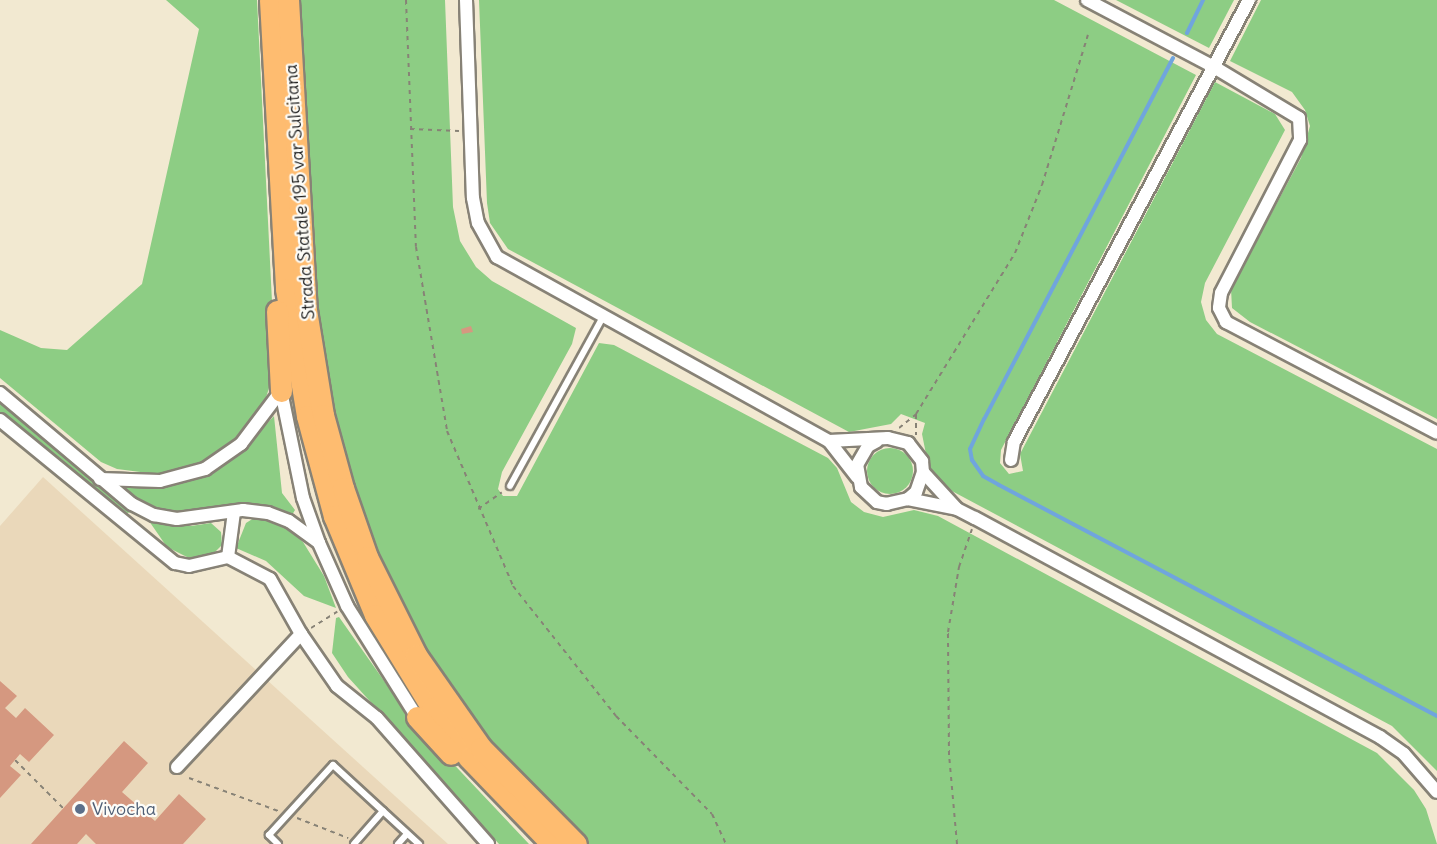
<!DOCTYPE html>
<style>
body{margin:0}
#map{position:relative;width:1437px;height:844px;overflow:hidden;background:#f2e9d1;font-family:Delius,sans-serif}
div>[style]{position:absolute}
[style*='--x']{left:calc(var(--x)*1px);top:calc(var(--y)*1px);width:calc(var(--w)*1px);rotate:calc(var(--a)*1deg)}
.built>*{inset:0;background:#ead8ba}
.green>*{inset:0;background:#8dcd84}
.round{border-radius:50%}
.stream>*{height:4px;margin:-2px;padding:0 2px;transform-origin:2px;border-radius:2px;background:#70a5dd}
.building>*{inset:0;background:#d59880}
.path>*{height:2px;margin-top:-1px;transform-origin:0;background:repeating-linear-gradient(90deg,#878276 0 4.5px,transparent 0 9px)}
.roads{filter:drop-shadow(2px 0 #878276) drop-shadow(-2px 0 #878276) drop-shadow(0 2px #878276) drop-shadow(0 -2px #878276)}
.lane>*{height:6px;margin:-3px;padding:0 3px;transform-origin:3px;border-radius:3px;background:#fff}
.street>*{height:12px;margin:-6px;padding:0 6px;transform-origin:6px;border-radius:6px;background:#fff}
.highway>*{height:21px;margin:-10.5px;padding:0 10.5px;transform-origin:10.5px;border-radius:10.5px;background:#febc70}
.dots>*{width:16px;height:16px;translate:-50% -50%;box-sizing:border-box;border:3px solid #fdfcf7;border-radius:50%}
span{translate:-50% -50%;white-space:nowrap;text-align:center;line-height:1.15;-webkit-text-stroke:4.5px #fdfcf7;paint-order:stroke}
.street-label{font-size:18px;color:#1c1c1c}
.service-label{font-size:18px;color:#4e5e75}
.left{translate:0 -50%;text-align:left}
</style>
<div id="map">
<div class="built">
<i style="clip-path:polygon(43px 477px,448px 844px,0 844px,0 526px)"></i>
</div>
<div class="green">
<i style="clip-path:polygon(166px 0,257px 0,274px 342px,273px 375px,264px 404px,244px 433px,209px 461px,164px 475px,117px 469px,101px 462px,0 378px,0 330px,41px 348px,67px 350px,142px 284px,199px 29px)"></i>
<i style="clip-path:polygon(293px 0,445px 0,453px 207px,460px 241px,476px 267px,492px 281px,576px 328px,572px 344px,502px 472px,498px 489px,503px 496px,517px 496px,599px 343px,614px 345px,828px 458px,837px 468px,851px 502px,864px 512px,883px 517px,914px 510px,938px 516px,1377px 753px,1414px 790px,1426px 809px,1437px 844px,589px 844px,486px 741px,445px 683px,391px 593px,351px 493px,318px 347px)"></i>
<i style="clip-path:polygon(479px 0,1054px 0,1196px 75px,1001px 450px,1000px 463px,1009px 474px,1023px 471px,1020px 454px,1215px 82px,1275px 114px,1285px 130px,1205px 283px,1201px 302px,1206px 320px,1217px 334px,1437px 449px,1437px 771px,1392px 726px,950px 490px,936px 480px,927px 459px,922px 434px,925px 423px,901px 414px,891px 424px,849px 432px,508px 249px,490px 223px,487px 203px)"></i>
<i style="clip-path:polygon(1116px 0,1234px 0,1209px 48px)"></i>
<i style="clip-path:polygon(1261px 0,1437px 0,1437px 419px,1250px 322px,1232px 308px,1231px 289px,1301px 158px,1310px 126px,1305px 110px,1292px 92px,1230px 61px)"></i>
<i style="clip-path:polygon(0 399px,68px 457px,133px 512px,127px 513px,61px 465px,0 412px)"></i>
<i style="clip-path:polygon(274px 416px,282px 493px,295px 510px,292px 515px,249px 503px,193px 514px,168px 513px,140px 502px,122px 488px,127px 483px,178px 483px,210px 474px,240px 452px)"></i>
<i class="round" style="left:867px;top:448px;width:46px;height:46px"></i>
<i style="clip-path:polygon(257px 516px,290px 529px,303px 542px,324px 576px,336px 608px,304px 596px,266px 561px,236px 548px,246px 523px)"></i>
<i style="clip-path:polygon(149px 521px,191px 526px,211px 523px,221px 532px,222px 545px,214px 553px,189px 558px,167px 547px)"></i>
<i style="clip-path:polygon(339px 617px,411px 719px,529px 844px,499px 844px,348px 677px,332px 653px,336px 618px)"></i>
</div>
<div class="stream">
<i style="--x:1187;--y:33;--w:37;--a:-64"></i>
<i style="--x:1173;--y:58;--w:407;--a:117.6"></i>
<i style="--x:984;--y:419;--w:33;--a:115"></i>
<i style="--x:970;--y:449;--w:11;--a:80"></i>
<i style="--x:972;--y:460;--w:19;--a:55"></i>
<i style="--x:983;--y:476;--w:18;--a:29"></i>
<i style="--x:999;--y:485;--w:495;--a:27.8"></i>
</div>
<div class="building">
<i style="clip-path:polygon(471px 326px,473px 332px,462px 334px,461px 329px)"></i>
<i style="clip-path:polygon(0 681px,17px 696px,5px 708px,16px 718px,25px 708px,54px 735px,29px 762px,20px 754px,10px 766px,21px 775px,0 798px)"></i>
<i style="clip-path:polygon(124px 741px,148px 763px,122px 792px,155px 821px,179px 794px,206px 819px,183px 844px,96px 844px,86px 834px,77px 844px,31px 844px)"></i>
</div>
<div class="path">
<i style="--x:406;--y:0;--w:247;--a:87.7"></i>
<i style="--x:416;--y:247;--w:187;--a:80.4"></i>
<i style="--x:447;--y:431;--w:168;--a:66.9"></i>
<i style="--x:513;--y:586;--w:166;--a:51.6"></i>
<i style="--x:616;--y:716;--w:137;--a:45.6"></i>
<i style="--x:712;--y:814;--w:33;--a:65"></i>
<i style="--x:410;--y:129;--w:49;--a:2.3"></i>
<i style="--x:916;--y:414;--w:21;--a:90"></i>
<i style="--x:899;--y:428;--w:22;--a:-39"></i>
<i style="--x:916;--y:414;--w:189;--a:-58.4"></i>
<i style="--x:1015;--y:253;--w:73;--a:-68.3"></i>
<i style="--x:1042;--y:185;--w:157;--a:-73"></i>
<i style="--x:478;--y:509;--w:29;--a:-35"></i>
<i style="--x:311;--y:628;--w:31;--a:-32"></i>
<i style="--x:15;--y:760;--w:68;--a:45"></i>
<i style="--x:189;--y:778;--w:95;--a:20.3"></i>
<i style="--x:297;--y:818;--w:55;--a:21.4"></i>
<i style="--x:957;--y:844;--w:89;--a:-95.1"></i>
<i style="--x:949;--y:755;--w:123;--a:-90.5"></i>
<i style="--x:948;--y:632;--w:66;--a:-80.4"></i>
<i style="--x:959;--y:567;--w:40;--a:-71.1"></i>
</div>
<div class="roads">
<div class="lane">
<i style="--x:510;--y:486;--w:193;--a:-61.2"></i>
<i style="--x:278;--y:844;--w:13;--a:-135"></i>
<i style="--x:269;--y:835;--w:95;--a:-47.6"></i>
<i style="--x:333;--y:765;--w:117;--a:42.6"></i>
<i style="--x:354;--y:844;--w:44;--a:-48.7"></i>
<i style="--x:398;--y:844;--w:13;--a:-48"></i>
</div>
<div class="street">
<i style="--x:466;--y:0;--w:198;--a:88"></i>
<i style="--x:473;--y:198;--w:25;--a:79"></i>
<i style="--x:478;--y:223;--w:39;--a:61"></i>
<i style="--x:497;--y:257;--w:380;--a:29"></i>
<i style="--x:829;--y:441;--w:46;--a:52.1"></i>
<i style="--x:1087;--y:0;--w:144;--a:27.8"></i>
<i style="--x:1214;--y:67;--w:99;--a:31"></i>
<i style="--x:1299;--y:118;--w:22;--a:87"></i>
<i style="--x:1300;--y:140;--w:172;--a:117.3"></i>
<i style="--x:1221;--y:293;--w:15;--a:98"></i>
<i style="--x:1219;--y:308;--w:16;--a:63"></i>
<i style="--x:1226;--y:322;--w:238;--a:27.7"></i>
<i style="--x:281;--y:391;--w:109;--a:78.4"></i>
<i style="--x:303;--y:498;--w:48;--a:70.4"></i>
<i style="--x:319;--y:543;--w:69;--a:66"></i>
<i style="--x:347;--y:606;--w:131;--a:57.8"></i>
<i style="--x:0;--y:393;--w:172;--a:40.1"></i>
<i style="--x:132;--y:504;--w:25;--a:27"></i>
<i style="--x:154;--y:515;--w:23;--a:10"></i>
<i style="--x:177;--y:519;--w:67;--a:-7.8"></i>
<i style="--x:243;--y:510;--w:25;--a:7"></i>
<i style="--x:268;--y:513;--w:22;--a:21"></i>
<i style="--x:289;--y:521;--w:37;--a:36"></i>
<i style="--x:0;--y:420;--w:226;--a:39.3"></i>
<i style="--x:175;--y:563;--w:14;--a:12"></i>
<i style="--x:189;--y:566;--w:40;--a:-13"></i>
<i style="--x:228;--y:557;--w:47;--a:27.6"></i>
<i style="--x:270;--y:579;--w:63;--a:60.6"></i>
<i style="--x:301;--y:634;--w:63;--a:55.3"></i>
<i style="--x:337;--y:686;--w:51;--a:38.7"></i>
<i style="--x:377;--y:718;--w:168;--a:48.6"></i>
<i style="--x:829;--y:441;--w:59;--a:-2.9"></i>
<i style="--x:888;--y:438;--w:21;--a:14"></i>
<i style="--x:908;--y:443;--w:23;--a:52"></i>
<i style="--x:922;--y:461;--w:11;--a:85"></i>
<i style="--x:923;--y:472;--w:21;--a:109"></i>
<i style="--x:916;--y:492;--w:11;--a:139"></i>
<i style="--x:908;--y:499;--w:22;--a:167"></i>
<i style="--x:887;--y:504;--w:10;--a:-169"></i>
<i style="--x:877;--y:502;--w:22;--a:-137"></i>
<i style="--x:861;--y:487;--w:22;--a:-100"></i>
<i style="--x:857;--y:465;--w:22;--a:-60"></i>
<i style="--x:868;--y:446;--w:10;--a:-29"></i>
<i style="--x:1011;--y:460;--w:18;--a:-81"></i>
<i style="--x:1014;--y:442;--w:501;--a:-62"></i>
<i style="--x:923;--y:472;--w:49;--a:47.5"></i>
<i style="--x:100;--y:479;--w:60;--a:1.9"></i>
<i style="--x:160;--y:481;--w:47;--a:-14.9"></i>
<i style="--x:205;--y:469;--w:44;--a:-34.8"></i>
<i style="--x:241;--y:444;--w:66;--a:-53"></i>
<i style="--x:908;--y:499;--w:50;--a:11.5"></i>
<i style="--x:957;--y:509;--w:20;--a:27"></i>
<i style="--x:975;--y:518;--w:460;--a:28.4"></i>
<i style="--x:1380;--y:737;--w:29;--a:35"></i>
<i style="--x:1404;--y:754;--w:50;--a:49"></i>
<i style="--x:228;--y:557;--w:45;--a:-82.4"></i>
<i style="--x:177;--y:767;--w:182;--a:-47"></i>
</div>
<div class="highway">
<i style="--x:270;--y:0;--w:289;--a:86.8"></i>
<i style="--x:286;--y:289;--w:129;--a:80.6"></i>
<i style="--x:307;--y:416;--w:104;--a:74.9"></i>
<i style="--x:334;--y:516;--w:107;--a:67.5"></i>
<i style="--x:375;--y:615;--w:109;--a:58.5"></i>
<i style="--x:432;--y:708;--w:62;--a:53.5"></i>
<i style="--x:469;--y:758;--w:120;--a:46"></i>
<i style="--x:288;--y:0;--w:311;--a:86.7"></i>
<i style="--x:306;--y:310;--w:106;--a:80.8"></i>
<i style="--x:323;--y:415;--w:76;--a:74.7"></i>
<i style="--x:343;--y:488;--w:73;--a:70.8"></i>
<i style="--x:367;--y:557;--w:110;--a:63.4"></i>
<i style="--x:416;--y:655;--w:113;--a:55"></i>
<i style="--x:481;--y:748;--w:135;--a:45.3"></i>
<i style="--x:277;--y:311;--w:80;--a:87.1"></i>
<i style="--x:417;--y:717;--w:50;--a:47.4"></i>
</div>
</div>
<div class="dots">
<i style="left:80px;top:809px;background:#5c6f8a"></i>
</div>
<div class="street-label">
<span style="left:300px;top:192px;rotate:-94deg">Strada Statale 195 var Sulcitana</span>
</div>
<div class="service-label">
<span class="left" style="left:92px;top:809px">Vivocha</span>
</div>
</div>
